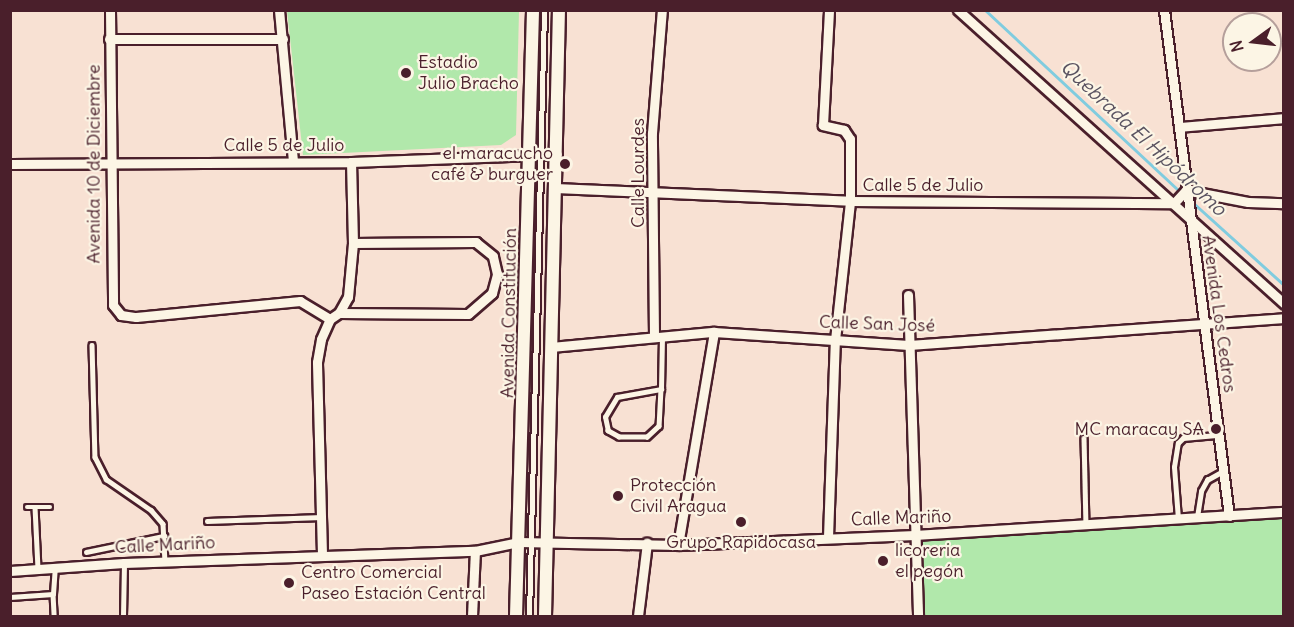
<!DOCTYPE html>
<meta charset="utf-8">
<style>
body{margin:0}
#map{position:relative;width:1294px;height:627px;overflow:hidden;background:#f8e1d3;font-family:Delius,sans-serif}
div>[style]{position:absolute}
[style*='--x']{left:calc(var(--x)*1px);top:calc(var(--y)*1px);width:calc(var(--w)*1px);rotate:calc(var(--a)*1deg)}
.green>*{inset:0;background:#b1e8ab}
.stream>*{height:3px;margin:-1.5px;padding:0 1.5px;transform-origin:1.5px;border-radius:1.5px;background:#80ccdf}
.roads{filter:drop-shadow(2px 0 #4a1f2b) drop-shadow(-2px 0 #4a1f2b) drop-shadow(0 2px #4a1f2b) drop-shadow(0 -2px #4a1f2b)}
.service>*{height:4.5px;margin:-2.25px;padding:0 2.25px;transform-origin:2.25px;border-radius:2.25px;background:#fcf5e5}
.minor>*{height:9px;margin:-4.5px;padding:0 4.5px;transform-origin:4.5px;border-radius:4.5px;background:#fcf5e5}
.tertiary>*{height:12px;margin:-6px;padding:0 6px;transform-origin:6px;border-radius:6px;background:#fcf5e5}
.dots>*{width:16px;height:16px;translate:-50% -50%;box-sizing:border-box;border:3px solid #fcf5e5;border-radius:50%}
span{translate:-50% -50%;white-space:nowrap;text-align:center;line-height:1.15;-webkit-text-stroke:4.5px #fcf5e5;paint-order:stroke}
.poi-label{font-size:18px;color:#4a1f2b}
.left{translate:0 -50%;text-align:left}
.right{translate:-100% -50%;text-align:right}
.street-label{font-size:18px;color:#4a1f2b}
.water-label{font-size:20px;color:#5a5361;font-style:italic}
.frame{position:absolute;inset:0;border:12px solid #4a1f2b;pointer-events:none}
.north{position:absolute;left:1222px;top:12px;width:60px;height:60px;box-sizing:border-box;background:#fcf5e5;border:2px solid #b59f9b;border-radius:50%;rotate:255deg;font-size:16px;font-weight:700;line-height:24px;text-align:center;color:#4a1f2b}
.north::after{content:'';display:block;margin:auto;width:21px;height:27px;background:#4a1f2b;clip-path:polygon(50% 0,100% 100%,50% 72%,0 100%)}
</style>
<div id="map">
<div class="green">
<i style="clip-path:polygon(287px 11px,519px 11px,516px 135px,501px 145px,303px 155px)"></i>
<i style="clip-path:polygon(1283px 512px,1283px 616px,919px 616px,915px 535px)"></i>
</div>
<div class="stream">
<i style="--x:985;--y:10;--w:268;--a:43"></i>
<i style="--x:1191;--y:201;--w:125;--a:42.1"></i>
</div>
<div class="roads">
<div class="service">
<i style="--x:92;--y:345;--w:112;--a:88.5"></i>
<i style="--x:95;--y:457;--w:25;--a:63"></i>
<i style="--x:106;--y:479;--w:55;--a:34.6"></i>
<i style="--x:151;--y:510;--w:18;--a:49"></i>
<i style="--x:163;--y:524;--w:37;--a:87"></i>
<i style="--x:661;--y:389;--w:37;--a:93"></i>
<i style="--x:659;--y:426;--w:16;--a:137"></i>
<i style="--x:647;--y:437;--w:28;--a:180"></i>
<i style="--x:619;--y:437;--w:13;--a:-151"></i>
<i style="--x:608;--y:431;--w:14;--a:-102"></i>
<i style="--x:605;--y:417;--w:23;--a:-59"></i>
<i style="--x:617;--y:397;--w:45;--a:-10.3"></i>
<i style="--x:661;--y:389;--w:52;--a:-88.9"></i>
<i style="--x:1084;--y:438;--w:86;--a:88.7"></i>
<i style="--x:27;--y:507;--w:23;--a:0"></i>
<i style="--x:35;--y:507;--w:62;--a:87.2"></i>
<i style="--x:1197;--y:517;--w:26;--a:-81"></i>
<i style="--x:1201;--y:491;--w:13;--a:-61"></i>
<i style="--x:1207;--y:480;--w:18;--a:-29"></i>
<i style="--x:1178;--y:519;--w:52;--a:-94.4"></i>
<i style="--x:1174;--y:467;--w:24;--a:-81"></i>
<i style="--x:1178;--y:443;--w:7;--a:-45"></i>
<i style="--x:1183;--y:438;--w:36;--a:-5"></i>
<i style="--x:207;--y:521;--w:115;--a:-2"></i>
<i style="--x:86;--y:552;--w:80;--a:-11.6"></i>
<i style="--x:53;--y:594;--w:26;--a:-86"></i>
<i style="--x:10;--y:597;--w:43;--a:-4"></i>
<i style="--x:53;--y:594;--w:22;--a:87"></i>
<i style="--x:123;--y:616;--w:53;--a:-88.9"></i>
<i style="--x:529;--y:616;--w:606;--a:-88.58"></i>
</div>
<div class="minor">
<i style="--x:110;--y:10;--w:295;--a:89.4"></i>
<i style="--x:113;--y:305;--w:13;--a:51"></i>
<i style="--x:121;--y:315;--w:15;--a:8"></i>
<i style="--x:136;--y:317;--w:165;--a:-5.6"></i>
<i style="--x:300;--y:301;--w:35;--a:31"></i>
<i style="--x:279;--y:10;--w:152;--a:84.7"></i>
<i style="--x:958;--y:10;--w:439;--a:42"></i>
<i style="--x:1164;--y:10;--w:510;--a:82.68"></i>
<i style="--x:109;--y:39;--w:174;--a:0"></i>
<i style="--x:1179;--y:127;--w:105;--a:-4.9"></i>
<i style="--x:10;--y:164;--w:341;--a:-0.3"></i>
<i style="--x:351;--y:162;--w:206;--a:-2.2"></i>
<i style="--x:555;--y:188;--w:295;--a:2.5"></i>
<i style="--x:850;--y:201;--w:324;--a:0.4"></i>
<i style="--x:1174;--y:203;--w:18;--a:-47"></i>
<i style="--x:1186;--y:190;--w:63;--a:11"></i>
<i style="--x:1248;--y:202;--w:36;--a:2"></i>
<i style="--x:908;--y:295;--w:321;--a:88.2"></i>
<i style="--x:339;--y:313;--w:18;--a:-61"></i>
<i style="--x:348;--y:297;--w:54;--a:-84.7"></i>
<i style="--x:353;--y:243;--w:81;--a:-91.4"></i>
<i style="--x:654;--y:335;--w:202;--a:-90.6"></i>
<i style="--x:652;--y:133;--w:123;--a:-85.4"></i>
<i style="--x:551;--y:347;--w:164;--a:-5.3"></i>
<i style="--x:714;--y:332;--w:195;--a:3.8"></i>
<i style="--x:909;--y:345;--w:376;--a:-4.1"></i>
<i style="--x:828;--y:537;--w:197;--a:-88"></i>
<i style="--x:835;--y:340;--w:140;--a:-83.8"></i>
<i style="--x:850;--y:201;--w:62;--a:-90"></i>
<i style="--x:850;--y:139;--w:11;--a:-124"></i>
<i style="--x:844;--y:130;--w:22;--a:-167"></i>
<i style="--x:823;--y:125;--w:115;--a:-87"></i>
<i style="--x:678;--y:545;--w:216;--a:-80.4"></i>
<i style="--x:322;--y:554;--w:192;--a:-91.5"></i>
<i style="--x:317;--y:362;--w:23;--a:-80"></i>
<i style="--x:321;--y:339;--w:22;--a:-66"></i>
<i style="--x:330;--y:319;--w:11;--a:-34"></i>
<i style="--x:339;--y:313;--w:129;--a:0.4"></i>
<i style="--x:468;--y:314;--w:32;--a:-41"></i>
<i style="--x:492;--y:293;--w:20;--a:-75"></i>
<i style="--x:497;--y:274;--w:18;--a:-103"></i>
<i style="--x:493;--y:256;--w:22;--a:-141"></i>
<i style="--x:476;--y:242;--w:123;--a:179.5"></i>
<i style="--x:10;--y:571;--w:114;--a:-4"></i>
<i style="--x:124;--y:563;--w:351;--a:-2"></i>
<i style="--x:475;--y:551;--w:45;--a:-11.6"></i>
<i style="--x:519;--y:542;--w:159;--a:1.1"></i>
<i style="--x:678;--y:545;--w:237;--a:-2.4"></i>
<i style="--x:915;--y:535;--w:370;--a:-3.6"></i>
<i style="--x:472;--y:616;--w:65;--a:-87.4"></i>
<i style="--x:638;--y:616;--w:74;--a:-83"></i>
</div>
<div class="tertiary">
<i style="--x:516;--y:616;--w:606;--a:-88.39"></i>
<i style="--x:545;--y:616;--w:606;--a:-88.68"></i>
</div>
</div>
<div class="dots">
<i style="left:406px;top:73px;background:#4a1f2b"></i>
<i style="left:565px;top:164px;background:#4a1f2b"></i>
<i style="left:1216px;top:429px;background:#4a1f2b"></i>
<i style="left:618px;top:496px;background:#4a1f2b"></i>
<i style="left:741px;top:522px;background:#4a1f2b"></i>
<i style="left:883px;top:561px;background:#4a1f2b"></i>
<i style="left:289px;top:583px;background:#4a1f2b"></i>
</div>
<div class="poi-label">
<span class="left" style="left:418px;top:73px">Estadio<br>Julio Bracho</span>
<span class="right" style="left:553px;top:164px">el maracucho<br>café &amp; burguer</span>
<span class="right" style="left:1204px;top:429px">MC maracay SA</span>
<span class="left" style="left:630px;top:496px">Protección<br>Civil Aragua</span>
<span style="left:741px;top:542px">Grupo Rapidocasa</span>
<span class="left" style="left:895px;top:561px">licoreria<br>el pegón</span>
<span class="left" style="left:301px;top:583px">Centro Comercial<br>Paseo Estación Central</span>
</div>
<div class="street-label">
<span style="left:284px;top:145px">Calle 5 de Julio</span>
<span style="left:94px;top:164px;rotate:-90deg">Avenida 10 de Diciembre</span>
<span style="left:638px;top:173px;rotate:-90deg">Calle Lourdes</span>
<span style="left:923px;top:185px">Calle 5 de Julio</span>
<span style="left:509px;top:313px;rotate:-89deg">Avenida Constitución</span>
<span style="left:1219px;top:314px;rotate:82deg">Avenida Los Cedros</span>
<span style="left:877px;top:324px;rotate:2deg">Calle San José</span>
<span style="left:901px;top:518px;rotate:-2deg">Calle Mariño</span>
<span style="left:165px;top:545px;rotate:-3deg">Calle Mariño</span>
</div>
<div class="water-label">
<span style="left:1144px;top:137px;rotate:43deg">Quebrada El Hipódromo</span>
</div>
<div class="frame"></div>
<div class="north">N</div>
</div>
